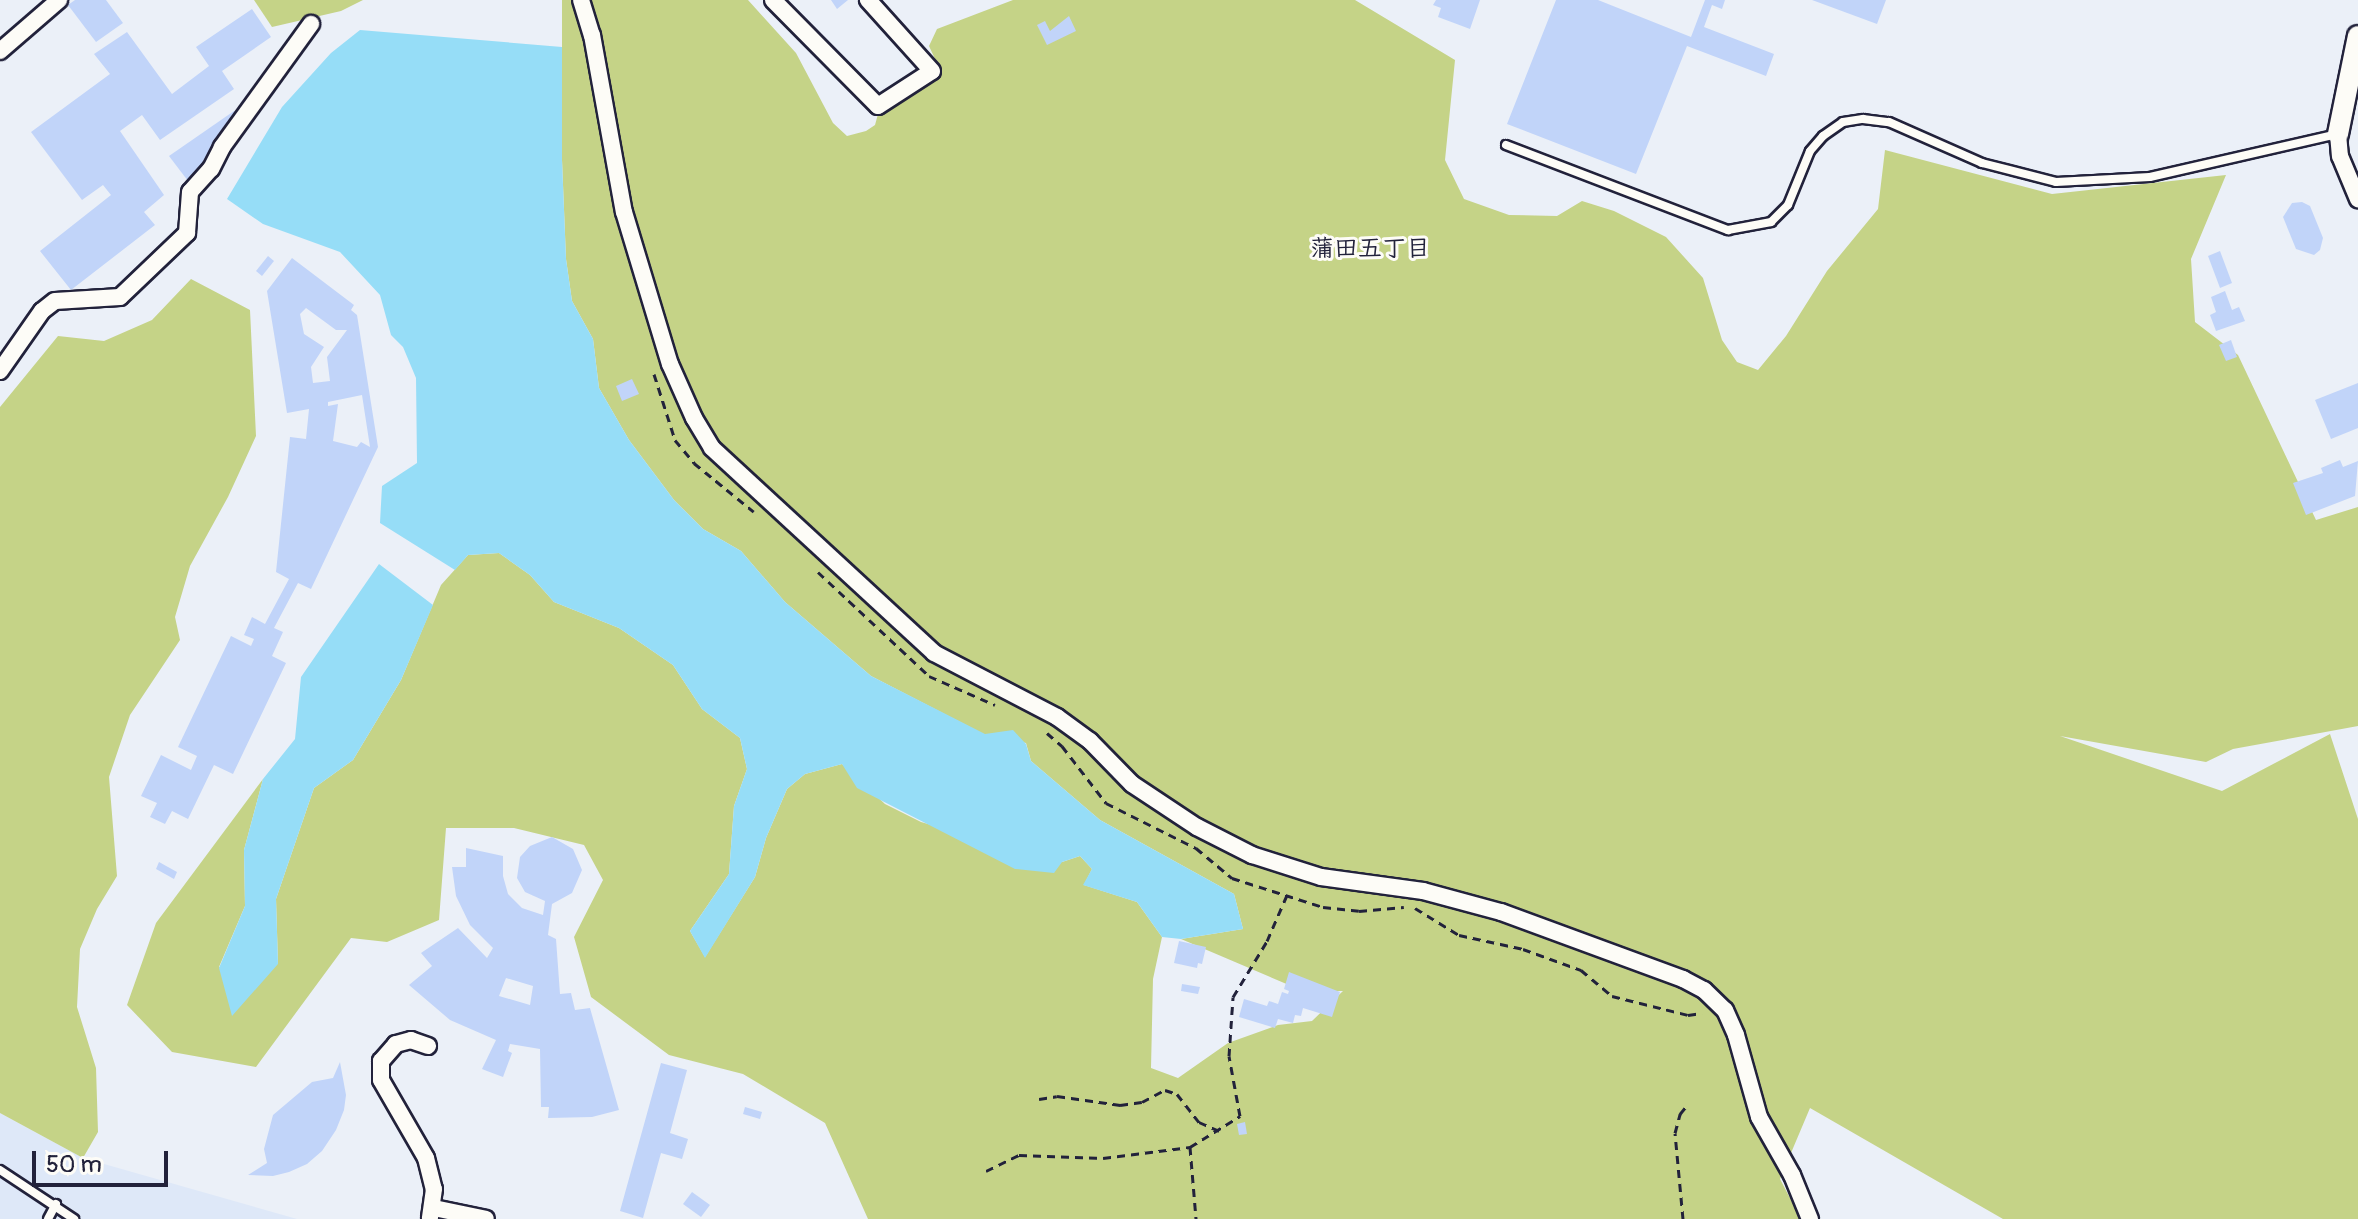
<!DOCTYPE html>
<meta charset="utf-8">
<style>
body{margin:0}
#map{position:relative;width:2358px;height:1219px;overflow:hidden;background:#ebf0f8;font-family:Pangolin,"Klee One",sans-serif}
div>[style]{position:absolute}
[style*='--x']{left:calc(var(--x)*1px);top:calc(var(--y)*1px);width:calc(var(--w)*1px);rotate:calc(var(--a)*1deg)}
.built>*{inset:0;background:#dee8f8}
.green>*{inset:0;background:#c5d387}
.water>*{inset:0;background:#96ddf7}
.building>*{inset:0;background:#c1d4f9}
.path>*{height:3px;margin-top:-1.5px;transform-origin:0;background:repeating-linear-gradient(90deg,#22223b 0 8px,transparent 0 14px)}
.roads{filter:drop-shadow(2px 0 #22223b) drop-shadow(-2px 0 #22223b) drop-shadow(0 2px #22223b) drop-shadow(0 -2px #22223b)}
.service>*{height:8px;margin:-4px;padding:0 4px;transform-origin:4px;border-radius:4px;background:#fdfcf7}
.minor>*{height:16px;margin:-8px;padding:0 8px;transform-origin:8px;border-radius:8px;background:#fdfcf7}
.tertiary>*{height:20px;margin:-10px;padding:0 10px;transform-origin:10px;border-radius:10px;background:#fdfcf7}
span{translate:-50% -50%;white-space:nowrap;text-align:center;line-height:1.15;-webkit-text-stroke:6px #fdfcf7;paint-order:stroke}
.neighbourhood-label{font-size:24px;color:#22223b;font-weight:700}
.scale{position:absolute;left:32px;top:1151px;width:136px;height:36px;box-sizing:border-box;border:4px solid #22223b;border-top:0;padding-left:10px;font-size:24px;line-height:28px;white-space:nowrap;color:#22223b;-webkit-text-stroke:6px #fdfcf7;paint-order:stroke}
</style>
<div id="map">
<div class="built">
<i style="clip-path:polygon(0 1113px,83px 1158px,297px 1219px,0 1219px)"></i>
</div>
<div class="green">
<i style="clip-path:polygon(254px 0,363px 0,341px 11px,272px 27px)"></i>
<i style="clip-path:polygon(562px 0,748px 0,796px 53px,833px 123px,847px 136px,866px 131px,875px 125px,878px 114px,942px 74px,929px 46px,937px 29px,1013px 0,1355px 0,1455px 60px,1445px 160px,1464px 199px,1509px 215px,1557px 216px,1582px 201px,1614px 211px,1666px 237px,1703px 278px,1722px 340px,1737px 362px,1758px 370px,1786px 336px,1827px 271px,1878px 209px,1885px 150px,2052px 194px,2226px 175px,2191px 259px,2195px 322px,2238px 355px,2316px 520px,2358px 507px,2358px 726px,2233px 749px,2206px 762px,2060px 736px,2222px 791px,2330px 734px,2358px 819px,2358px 1219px,2003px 1219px,1810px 1108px,1780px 1179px,1801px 1219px,868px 1219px,825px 1123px,743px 1074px,669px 1055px,591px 997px,574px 937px,603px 880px,584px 845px,514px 828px,446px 828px,439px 920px,387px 942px,351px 938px,256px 1067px,172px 1052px,127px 1005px,156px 923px,263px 779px,244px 850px,245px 906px,219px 967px,278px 964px,276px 899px,314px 788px,353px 760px,401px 680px,441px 585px,468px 555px,499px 553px,530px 575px,554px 602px,619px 628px,673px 665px,702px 709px,740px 738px,747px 769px,734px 806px,729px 874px,690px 931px,705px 957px,755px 877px,766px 838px,787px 789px,805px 774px,842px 764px,885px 804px,921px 822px,1062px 862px,1080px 856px,1092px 869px,1084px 885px,1137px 902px,1162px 937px,1153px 979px,1151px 1068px,1178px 1078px,1228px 1043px,1278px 1025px,1312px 1021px,1343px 991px,1303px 991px,1181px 939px,1243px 929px,1234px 894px,1100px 820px,1031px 761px,1026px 743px,985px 735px,871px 676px,785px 602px,741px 551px,703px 529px,674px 500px,629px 440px,599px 388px,593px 339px,572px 301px,566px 259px,562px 160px)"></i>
<i style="clip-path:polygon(191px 279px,250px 310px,256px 436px,228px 497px,190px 566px,175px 617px,180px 640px,130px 715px,109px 777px,117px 876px,97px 909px,80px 949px,77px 1007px,96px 1068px,98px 1132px,83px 1158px,0 1113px,0 407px,58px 336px,104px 341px,152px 320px)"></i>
</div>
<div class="water">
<i style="clip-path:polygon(360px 30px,562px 47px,562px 160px,566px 259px,572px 301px,593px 339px,599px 388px,629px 440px,674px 500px,703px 529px,741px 551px,785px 602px,871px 676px,985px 734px,1013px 730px,1026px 744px,1031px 761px,1100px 820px,1234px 894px,1243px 929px,1181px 939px,1162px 937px,1137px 902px,1083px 885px,1092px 869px,1080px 856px,1062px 862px,1054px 873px,1015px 869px,857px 788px,842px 764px,805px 774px,787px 789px,766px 838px,755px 877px,705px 958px,690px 931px,729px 874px,734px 806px,747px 769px,740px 738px,702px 709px,673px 665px,619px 628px,554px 602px,530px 575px,499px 553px,468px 555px,455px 570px,380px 523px,382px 486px,417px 463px,416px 378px,403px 347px,391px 335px,380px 295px,340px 252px,263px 224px,227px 199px,282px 107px,331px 53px)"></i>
<i style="clip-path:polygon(379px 564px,433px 605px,401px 680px,353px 760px,314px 788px,276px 899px,278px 964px,232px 1016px,219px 968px,245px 906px,244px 850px,263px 779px,295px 739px,301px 677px)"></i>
</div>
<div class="building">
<i style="clip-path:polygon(75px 0,106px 0,123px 23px,96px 42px,68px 5px)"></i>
<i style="clip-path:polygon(831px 0,848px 0,837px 9px)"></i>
<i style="clip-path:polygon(1436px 0,1480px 0,1470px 29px,1438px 17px,1441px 8px,1433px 5px)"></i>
<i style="clip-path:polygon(1556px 0,1598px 0,1691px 37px,1705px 0,1725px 0,1722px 9px,1712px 5px,1704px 27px,1774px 54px,1766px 76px,1687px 46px,1636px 174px,1507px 124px)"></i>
<i style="clip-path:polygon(1812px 0,1886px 0,1877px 24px)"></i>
<i style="clip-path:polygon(252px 9px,271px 37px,222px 71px,234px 89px,160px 140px,142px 115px,120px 131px,164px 195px,144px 212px,155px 225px,71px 290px,40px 251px,111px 195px,103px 185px,82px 200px,31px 132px,110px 74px,94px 54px,127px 32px,172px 94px,209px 66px,196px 47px)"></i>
<i style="clip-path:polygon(1069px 16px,1076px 31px,1047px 45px,1037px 25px,1045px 21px,1050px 31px)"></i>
<i style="clip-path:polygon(234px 111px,243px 119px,199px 179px,188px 181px,169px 156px)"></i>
<i style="clip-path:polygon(2302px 202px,2310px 206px,2323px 238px,2320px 250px,2314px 255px,2296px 249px,2283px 217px,2292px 203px)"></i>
<i style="clip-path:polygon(2220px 251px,2232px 283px,2220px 288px,2208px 256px)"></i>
<i style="clip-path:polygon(268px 256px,274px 261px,262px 276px,256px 271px)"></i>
<i style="clip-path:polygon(evenodd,292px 258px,354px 305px,351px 310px,357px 315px,378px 447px,311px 589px,298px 583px,274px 628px,283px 632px,272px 656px,286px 663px,233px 774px,214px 765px,188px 819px,172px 811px,165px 824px,150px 817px,157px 803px,141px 796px,161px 755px,191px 770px,197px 756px,178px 747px,231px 636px,251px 646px,254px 639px,244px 635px,252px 617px,265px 624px,289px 579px,276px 572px,290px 437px,306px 439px,309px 409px,287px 413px,267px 291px,292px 258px,306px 308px,336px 330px,347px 330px,327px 357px,330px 381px,313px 383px,311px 367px,324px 347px,304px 334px,300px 314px,306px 308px,292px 258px,362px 395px,370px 447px,361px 442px,357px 447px,333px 441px,338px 404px,328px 406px,328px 402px,362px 395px)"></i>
<i style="clip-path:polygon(2225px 291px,2232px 310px,2239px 307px,2245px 321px,2216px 331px,2210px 315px,2216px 312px,2211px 297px)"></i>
<i style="clip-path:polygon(2231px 340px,2237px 357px,2226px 361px,2219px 345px)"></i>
<i style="clip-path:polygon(632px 379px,639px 394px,622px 401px,616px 386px)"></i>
<i style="clip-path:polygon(2358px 383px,2358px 428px,2331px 439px,2315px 400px)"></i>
<i style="clip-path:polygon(2340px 460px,2343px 467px,2358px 461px,2355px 496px,2306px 515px,2293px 483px,2323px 473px,2321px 468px)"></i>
<i style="clip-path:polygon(evenodd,552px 837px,573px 849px,582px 870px,572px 893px,552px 904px,548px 935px,556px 939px,560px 994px,571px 993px,575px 1010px,590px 1008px,619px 1110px,592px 1117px,548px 1118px,549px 1107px,541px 1107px,540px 1049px,510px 1044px,508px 1051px,512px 1053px,503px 1077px,487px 1071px,482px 1069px,496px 1040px,450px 1020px,409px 985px,432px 966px,421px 953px,458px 928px,487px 958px,493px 948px,470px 925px,456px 896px,452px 867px,466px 867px,466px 848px,503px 856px,503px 876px,508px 894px,522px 908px,543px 915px,545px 901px,525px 892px,517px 878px,520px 857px,530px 846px,552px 837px,506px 978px,533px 986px,530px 1005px,499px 996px,506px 978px)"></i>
<i style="clip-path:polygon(159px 862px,177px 872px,174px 879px,156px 869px)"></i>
<i style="clip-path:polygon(1179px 941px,1206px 947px,1202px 964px,1198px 963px,1197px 968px,1174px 963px)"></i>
<i style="clip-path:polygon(1289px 972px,1340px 992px,1332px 1017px,1303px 1008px,1301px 1016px,1295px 1015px,1293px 1023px,1278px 1019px,1275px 1028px,1239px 1017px,1244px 999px,1267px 1006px,1269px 1001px,1278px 1004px,1282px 992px,1288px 994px,1289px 991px,1284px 989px)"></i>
<i style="clip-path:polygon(1182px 984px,1200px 987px,1198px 994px,1181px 991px)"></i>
<i style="clip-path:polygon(340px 1062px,346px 1095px,344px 1110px,336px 1130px,322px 1151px,307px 1164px,289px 1172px,273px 1176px,248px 1175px,267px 1163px,264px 1149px,273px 1115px,312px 1082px,333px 1078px)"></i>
<i style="clip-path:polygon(661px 1063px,687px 1070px,670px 1133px,688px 1139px,682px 1159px,661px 1153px,643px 1218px,620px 1211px)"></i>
<i style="clip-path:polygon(745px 1107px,762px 1112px,760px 1119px,743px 1114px)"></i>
<i style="clip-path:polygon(1245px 1122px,1247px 1134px,1239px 1135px,1237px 1124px)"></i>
<i style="clip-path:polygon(692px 1192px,710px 1205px,701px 1217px,683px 1204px)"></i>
</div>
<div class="path">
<i style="--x:654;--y:374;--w:69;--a:72.3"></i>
<i style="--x:675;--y:440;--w:30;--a:50"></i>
<i style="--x:694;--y:463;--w:77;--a:39.2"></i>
<i style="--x:818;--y:572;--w:152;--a:43.1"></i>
<i style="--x:929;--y:676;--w:72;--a:23.7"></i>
<i style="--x:1047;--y:733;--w:20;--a:41"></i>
<i style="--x:1062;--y:746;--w:72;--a:52.3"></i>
<i style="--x:1106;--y:803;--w:101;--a:26.6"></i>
<i style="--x:1196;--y:848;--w:47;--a:39.8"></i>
<i style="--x:1232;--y:878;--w:96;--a:17.7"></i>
<i style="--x:1323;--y:907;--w:36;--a:6"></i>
<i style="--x:1359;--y:911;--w:45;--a:-5.1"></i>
<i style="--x:1415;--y:908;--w:52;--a:31.5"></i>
<i style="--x:1459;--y:935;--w:66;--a:12.3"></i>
<i style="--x:1523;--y:949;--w:62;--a:19.9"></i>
<i style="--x:1581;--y:970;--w:40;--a:40"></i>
<i style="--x:1612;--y:996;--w:78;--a:14"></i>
<i style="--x:1688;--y:1015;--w:14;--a:-8"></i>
<i style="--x:1039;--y:1099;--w:18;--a:-9"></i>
<i style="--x:1057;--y:1096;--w:64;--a:8.1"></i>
<i style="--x:1120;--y:1105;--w:22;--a:-8"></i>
<i style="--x:1142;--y:1102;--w:26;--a:-28"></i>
<i style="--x:1165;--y:1090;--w:13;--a:18"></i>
<i style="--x:1177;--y:1094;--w:36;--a:52"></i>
<i style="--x:1199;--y:1122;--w:22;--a:24"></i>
<i style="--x:1190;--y:1147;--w:72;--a:85.2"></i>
<i style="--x:986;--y:1171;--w:37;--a:-26"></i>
<i style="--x:1019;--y:1155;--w:84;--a:2"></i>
<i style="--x:1103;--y:1158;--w:88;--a:-7.2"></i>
<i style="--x:1190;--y:1147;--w:59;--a:-31.8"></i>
<i style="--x:1240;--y:1116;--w:61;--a:-100.4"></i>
<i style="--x:1229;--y:1056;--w:59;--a:-86.1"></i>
<i style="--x:1233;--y:997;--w:66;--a:-58.7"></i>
<i style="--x:1267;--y:941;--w:50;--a:-66.5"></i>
<i style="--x:1683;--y:1219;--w:86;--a:-95.3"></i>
<i style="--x:1675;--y:1133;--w:20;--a:-75"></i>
<i style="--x:1680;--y:1114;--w:13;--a:-51"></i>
</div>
<div class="roads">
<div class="service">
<i style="--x:1506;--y:145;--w:238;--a:21"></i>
<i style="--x:1728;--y:230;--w:44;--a:-10.5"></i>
<i style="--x:1771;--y:222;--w:24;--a:-45"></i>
<i style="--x:1788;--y:205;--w:58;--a:-67.8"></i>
<i style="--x:1810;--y:151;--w:20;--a:-49"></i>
<i style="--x:1823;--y:136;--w:24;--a:-35"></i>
<i style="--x:1843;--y:122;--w:20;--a:-9"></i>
<i style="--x:1863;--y:119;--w:26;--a:7"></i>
<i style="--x:1889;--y:122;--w:102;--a:23.8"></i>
<i style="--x:1982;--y:163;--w:76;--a:14.4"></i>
<i style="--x:2056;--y:182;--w:94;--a:-3"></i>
<i style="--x:2150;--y:177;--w:193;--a:-12.9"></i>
<i style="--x:0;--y:1170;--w:89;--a:33.5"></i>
<i style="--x:48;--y:1219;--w:17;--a:-62"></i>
</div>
<div class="minor">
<i style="--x:581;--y:0;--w:37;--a:73"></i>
<i style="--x:592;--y:35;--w:180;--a:79.8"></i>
<i style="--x:624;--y:212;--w:159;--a:73.2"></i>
<i style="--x:670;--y:364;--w:59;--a:66"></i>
<i style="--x:694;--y:418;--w:35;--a:59"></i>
<i style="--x:712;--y:448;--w:302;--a:42.7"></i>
<i style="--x:934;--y:653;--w:139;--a:27.5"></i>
<i style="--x:1057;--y:717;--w:41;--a:36"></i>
<i style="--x:1090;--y:741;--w:60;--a:45.7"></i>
<i style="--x:1132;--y:784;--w:78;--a:33.5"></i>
<i style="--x:1197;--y:827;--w:62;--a:27"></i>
<i style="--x:1252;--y:855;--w:72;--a:17.7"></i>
<i style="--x:1321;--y:877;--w:103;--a:7.8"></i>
<i style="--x:1423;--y:891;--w:81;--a:15.1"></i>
<i style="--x:1501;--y:912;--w:194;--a:20.2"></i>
<i style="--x:1683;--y:979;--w:24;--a:28"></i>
<i style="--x:1704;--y:990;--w:29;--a:44"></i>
<i style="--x:1725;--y:1010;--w:27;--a:66"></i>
<i style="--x:1736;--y:1035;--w:85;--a:74.3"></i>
<i style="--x:1759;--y:1117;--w:67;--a:60.4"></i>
<i style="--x:1792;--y:1175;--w:48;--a:67.8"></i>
<i style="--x:773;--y:0;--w:149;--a:45.3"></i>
<i style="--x:878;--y:106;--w:64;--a:-32.9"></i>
<i style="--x:932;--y:71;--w:96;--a:-132"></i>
<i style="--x:0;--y:51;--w:78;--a:-40.8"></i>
<i style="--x:2338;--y:134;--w:22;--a:85"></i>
<i style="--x:2340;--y:156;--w:47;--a:67.3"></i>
<i style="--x:0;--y:371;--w:73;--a:-55"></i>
<i style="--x:42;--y:311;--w:16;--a:-38"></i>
<i style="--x:55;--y:301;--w:65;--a:-3.5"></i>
<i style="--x:120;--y:297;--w:93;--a:-43.7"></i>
<i style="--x:187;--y:233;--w:41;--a:-85.8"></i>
<i style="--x:190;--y:192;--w:31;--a:-48"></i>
<i style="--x:211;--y:169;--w:25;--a:-63"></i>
<i style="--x:222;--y:147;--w:152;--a:-54.1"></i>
<i style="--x:428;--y:1046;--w:18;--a:-161"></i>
<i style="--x:411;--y:1040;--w:16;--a:165"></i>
<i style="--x:396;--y:1044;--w:23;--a:131"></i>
<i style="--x:381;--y:1061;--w:19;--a:90"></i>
<i style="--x:381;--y:1080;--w:90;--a:60"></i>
<i style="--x:426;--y:1158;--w:32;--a:76"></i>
<i style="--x:434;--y:1189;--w:30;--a:98"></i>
<i style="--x:434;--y:1208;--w:53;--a:11.9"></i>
</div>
<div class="tertiary">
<i style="--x:2338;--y:134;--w:100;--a:-78.5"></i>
</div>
</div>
<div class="neighbourhood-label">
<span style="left:1370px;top:249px">蒲田五丁目</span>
</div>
<div class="scale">50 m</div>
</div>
